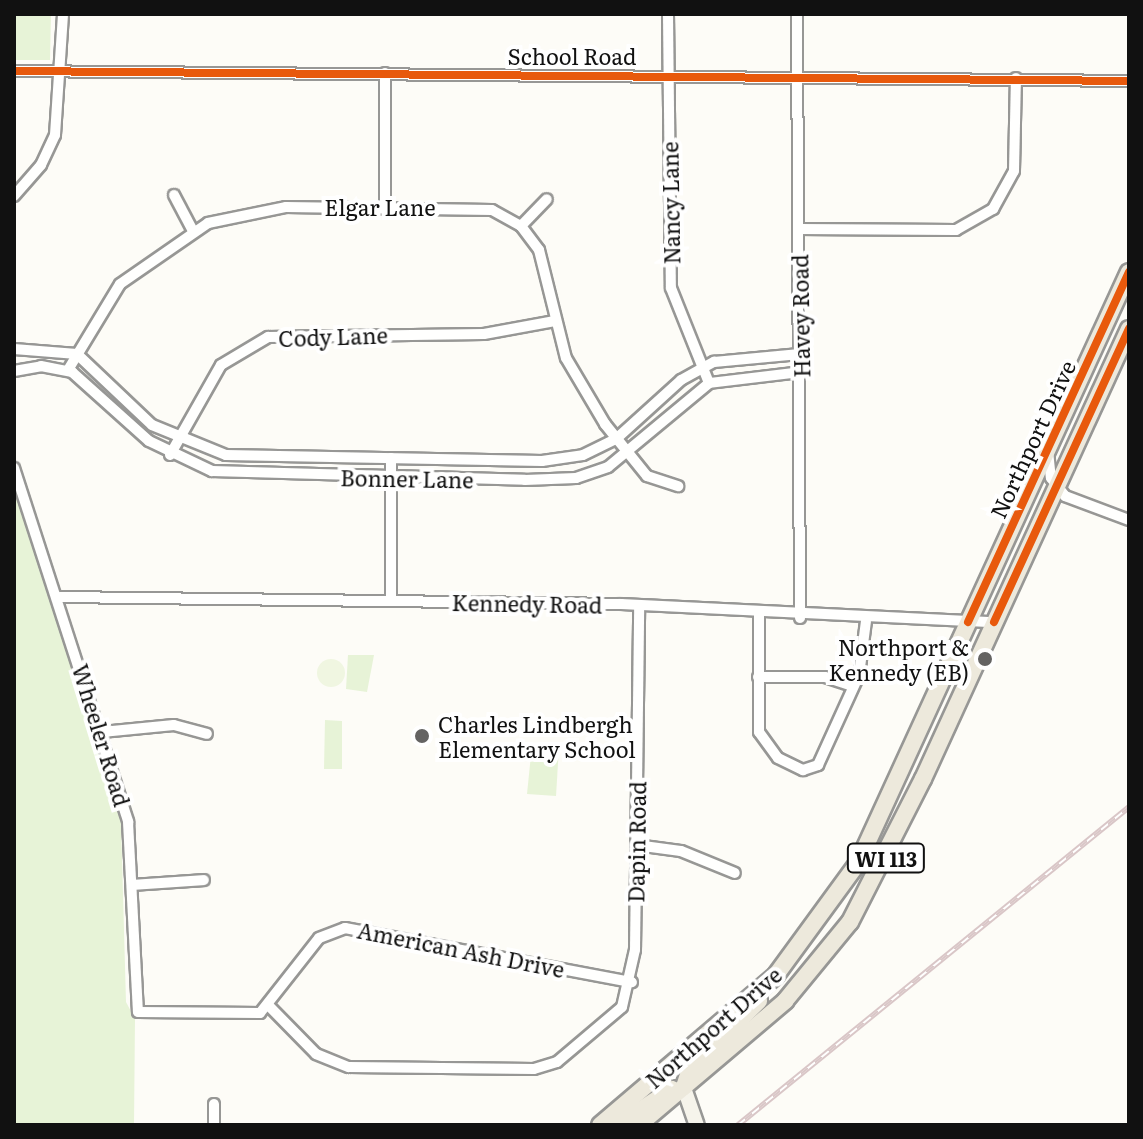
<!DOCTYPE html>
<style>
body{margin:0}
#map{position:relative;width:1143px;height:1139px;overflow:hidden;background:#fdfcf7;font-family:Literata,serif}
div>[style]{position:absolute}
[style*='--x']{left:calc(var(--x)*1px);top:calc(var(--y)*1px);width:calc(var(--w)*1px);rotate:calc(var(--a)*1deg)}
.green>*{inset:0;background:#e7f3d7}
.pitch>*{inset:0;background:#f0f6e1}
.round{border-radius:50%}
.roads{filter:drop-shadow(2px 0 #979795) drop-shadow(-2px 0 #979795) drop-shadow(0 2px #979795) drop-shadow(0 -2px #979795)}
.street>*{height:10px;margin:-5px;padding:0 5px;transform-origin:5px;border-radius:5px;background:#fffffe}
.secondary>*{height:14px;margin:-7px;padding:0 7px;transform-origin:7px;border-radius:7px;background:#f6f4eb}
.primary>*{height:16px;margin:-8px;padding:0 8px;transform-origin:8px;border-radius:8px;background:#ede9dc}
.rail>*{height:6px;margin-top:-3px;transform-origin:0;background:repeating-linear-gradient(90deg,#fff 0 9px,#d9c6c7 0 18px);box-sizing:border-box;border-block:2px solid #d9c6c7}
.cycleway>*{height:8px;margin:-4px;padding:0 4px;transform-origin:4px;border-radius:4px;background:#e8590c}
.dots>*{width:22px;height:22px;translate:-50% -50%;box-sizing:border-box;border:4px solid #fff;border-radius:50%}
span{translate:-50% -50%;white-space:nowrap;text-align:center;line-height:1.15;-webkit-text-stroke:8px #fff;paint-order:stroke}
.shield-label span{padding:2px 6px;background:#fff;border:2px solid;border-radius:6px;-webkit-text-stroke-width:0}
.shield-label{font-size:20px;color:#111;font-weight:700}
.street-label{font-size:22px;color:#111}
.poi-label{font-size:22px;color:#111}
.right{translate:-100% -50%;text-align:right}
.left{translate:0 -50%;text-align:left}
.frame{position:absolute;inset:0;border:16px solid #111;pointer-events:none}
</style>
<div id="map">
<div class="green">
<i style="clip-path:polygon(14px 14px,51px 14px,50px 60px,14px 60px)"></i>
<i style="clip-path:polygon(14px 488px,121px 822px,126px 1002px,135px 1019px,134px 1125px,14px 1125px)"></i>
<i style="clip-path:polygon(348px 655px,374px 655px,367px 692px,346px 689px)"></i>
<i style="clip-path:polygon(325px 720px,342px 721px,342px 769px,324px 769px)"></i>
<i style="clip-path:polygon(532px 745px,559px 747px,556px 796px,527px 794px)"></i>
</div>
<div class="pitch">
<i class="round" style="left:317px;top:659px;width:28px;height:28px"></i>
</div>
<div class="roads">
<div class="street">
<i style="--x:668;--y:14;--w:274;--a:89.4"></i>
<i style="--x:671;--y:288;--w:102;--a:68.2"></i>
<i style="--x:797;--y:14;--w:604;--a:89.72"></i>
<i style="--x:14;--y:71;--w:1115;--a:0.51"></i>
<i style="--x:174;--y:195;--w:41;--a:62.2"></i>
<i style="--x:14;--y:196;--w:41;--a:-48.9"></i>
<i style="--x:41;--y:165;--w:33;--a:-65"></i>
<i style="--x:55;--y:135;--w:121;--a:-86.2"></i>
<i style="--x:385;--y:208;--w:135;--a:-90"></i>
<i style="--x:521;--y:226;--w:37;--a:-46"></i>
<i style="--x:799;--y:229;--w:157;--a:0.4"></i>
<i style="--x:956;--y:230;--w:43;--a:-29.6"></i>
<i style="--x:993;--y:209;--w:43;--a:-61.1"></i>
<i style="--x:1014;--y:171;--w:93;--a:-88.8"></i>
<i style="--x:14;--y:349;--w:63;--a:4.5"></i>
<i style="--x:77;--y:354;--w:103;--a:43.4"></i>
<i style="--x:152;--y:425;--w:80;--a:22.1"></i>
<i style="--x:226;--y:455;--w:316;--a:1.1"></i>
<i style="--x:542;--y:461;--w:41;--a:-8.3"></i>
<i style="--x:583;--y:455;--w:37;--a:-26"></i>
<i style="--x:616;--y:439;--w:88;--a:-42.2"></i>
<i style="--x:681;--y:380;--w:38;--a:-29"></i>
<i style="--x:714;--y:362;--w:86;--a:-5.3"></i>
<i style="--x:68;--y:370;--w:100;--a:-58.8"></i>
<i style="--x:120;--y:284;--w:107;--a:-34.7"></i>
<i style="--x:208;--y:223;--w:80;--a:-11.6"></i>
<i style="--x:286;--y:207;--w:206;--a:0.8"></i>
<i style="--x:492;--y:210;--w:33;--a:29"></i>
<i style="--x:521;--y:226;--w:30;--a:53"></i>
<i style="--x:539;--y:250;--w:111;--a:76"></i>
<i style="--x:566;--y:358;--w:77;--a:59.4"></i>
<i style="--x:605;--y:424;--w:67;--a:51.1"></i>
<i style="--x:647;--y:476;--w:33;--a:18"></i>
<i style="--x:14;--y:371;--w:27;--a:-10"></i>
<i style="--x:41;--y:366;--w:32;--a:11"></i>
<i style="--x:72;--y:372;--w:103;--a:41.9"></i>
<i style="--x:149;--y:441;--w:70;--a:25.5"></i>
<i style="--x:212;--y:471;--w:313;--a:1.6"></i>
<i style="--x:525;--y:480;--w:51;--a:-2.2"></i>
<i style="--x:576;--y:478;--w:34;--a:-19"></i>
<i style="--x:608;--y:467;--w:131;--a:-39.7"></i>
<i style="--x:709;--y:383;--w:93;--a:-6.8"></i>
<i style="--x:1048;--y:451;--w:27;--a:84"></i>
<i style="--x:1051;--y:478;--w:23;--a:52"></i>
<i style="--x:1065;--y:496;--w:68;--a:20.6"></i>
<i style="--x:170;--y:455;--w:103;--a:-60.5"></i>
<i style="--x:221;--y:365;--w:55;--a:-30.8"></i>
<i style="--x:268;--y:337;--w:216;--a:-0.8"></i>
<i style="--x:484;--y:334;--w:72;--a:-10.4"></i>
<i style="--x:391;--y:458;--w:143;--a:90"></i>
<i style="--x:14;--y:468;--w:372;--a:72.1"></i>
<i style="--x:128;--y:822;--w:190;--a:87"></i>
<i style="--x:138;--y:1012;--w:122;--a:0.5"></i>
<i style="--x:260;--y:1013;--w:95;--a:-51.8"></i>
<i style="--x:319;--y:938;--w:28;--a:-21"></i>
<i style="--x:345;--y:928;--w:292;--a:10.7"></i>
<i style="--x:60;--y:597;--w:561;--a:0.71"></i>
<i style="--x:621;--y:604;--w:373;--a:2.8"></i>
<i style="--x:759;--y:614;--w:118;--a:90"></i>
<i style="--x:759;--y:732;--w:32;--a:54"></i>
<i style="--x:778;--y:758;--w:28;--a:26"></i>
<i style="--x:803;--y:770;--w:16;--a:-18"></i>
<i style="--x:818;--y:765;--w:99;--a:-65.5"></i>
<i style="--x:859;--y:675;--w:54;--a:-82.6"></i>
<i style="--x:758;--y:677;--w:67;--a:0"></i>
<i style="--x:825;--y:677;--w:29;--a:18"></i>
<i style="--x:102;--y:732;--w:72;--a:-5.6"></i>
<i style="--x:174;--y:725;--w:34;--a:15"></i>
<i style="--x:636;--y:845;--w:45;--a:7.6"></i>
<i style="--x:681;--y:851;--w:58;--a:22.2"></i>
<i style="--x:133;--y:885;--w:71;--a:-4"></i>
<i style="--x:269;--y:1006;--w:67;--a:45.6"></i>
<i style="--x:316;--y:1054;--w:35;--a:22"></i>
<i style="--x:349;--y:1067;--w:185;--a:0.6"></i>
<i style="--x:534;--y:1069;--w:24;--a:-17"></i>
<i style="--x:557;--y:1062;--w:85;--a:-40.2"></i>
<i style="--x:622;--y:1007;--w:58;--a:-77.2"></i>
<i style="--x:635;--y:950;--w:345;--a:-89.3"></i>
<i style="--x:214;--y:1125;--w:21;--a:-90"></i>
</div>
<div class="secondary">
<i style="--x:684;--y:1088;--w:39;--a:71"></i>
</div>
<div class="primary">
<i style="--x:684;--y:1087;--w:19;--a:-72"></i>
<i style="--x:690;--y:1069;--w:97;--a:-44.6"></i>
<i style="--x:600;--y:1125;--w:231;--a:-40.4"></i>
<i style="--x:776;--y:975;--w:139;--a:-53.8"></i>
<i style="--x:858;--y:863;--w:650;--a:-65.37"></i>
<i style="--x:618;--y:1125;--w:65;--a:-33.7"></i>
<i style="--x:639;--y:1125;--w:192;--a:-40.3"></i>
<i style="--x:785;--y:1001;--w:102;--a:-50.6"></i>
<i style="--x:850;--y:922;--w:161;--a:-63"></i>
<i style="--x:923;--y:779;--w:495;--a:-65.4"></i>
</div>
</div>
<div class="rail">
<i style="--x:738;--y:1125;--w:504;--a:-39.12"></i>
</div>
<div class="cycleway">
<i style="--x:14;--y:71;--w:1115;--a:0.51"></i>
<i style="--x:968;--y:622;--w:385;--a:-65.3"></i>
<i style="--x:994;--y:622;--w:323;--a:-65.3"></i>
</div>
<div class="dots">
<i style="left:985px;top:659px;background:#646362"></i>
<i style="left:422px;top:736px;background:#646362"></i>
</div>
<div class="shield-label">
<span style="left:886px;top:858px">WI 113</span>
</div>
<div class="street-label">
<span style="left:572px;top:56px">School Road</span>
<span style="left:670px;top:203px;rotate:-91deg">Nancy Lane</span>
<span style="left:380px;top:207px">Elgar Lane</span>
<span style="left:800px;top:316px;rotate:-91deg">Havey Road</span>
<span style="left:333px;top:336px;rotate:-2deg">Cody Lane</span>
<span style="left:1032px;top:439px;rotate:-65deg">Northport Drive</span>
<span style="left:407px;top:478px;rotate:1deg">Bonner Lane</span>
<span style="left:527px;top:603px;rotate:1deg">Kennedy Road</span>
<span style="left:102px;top:735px;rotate:73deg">Wheeler Road</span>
<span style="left:636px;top:842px;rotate:-89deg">Dapin Road</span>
<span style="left:461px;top:949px;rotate:11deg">American Ash Drive</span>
<span style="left:713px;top:1027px;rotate:-41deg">Northport Drive</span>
</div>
<div class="poi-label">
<span class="right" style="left:969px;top:659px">Northport &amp;<br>Kennedy (EB)</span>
<span class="left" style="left:438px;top:736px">Charles Lindbergh<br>Elementary School</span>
</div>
<div class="frame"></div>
</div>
